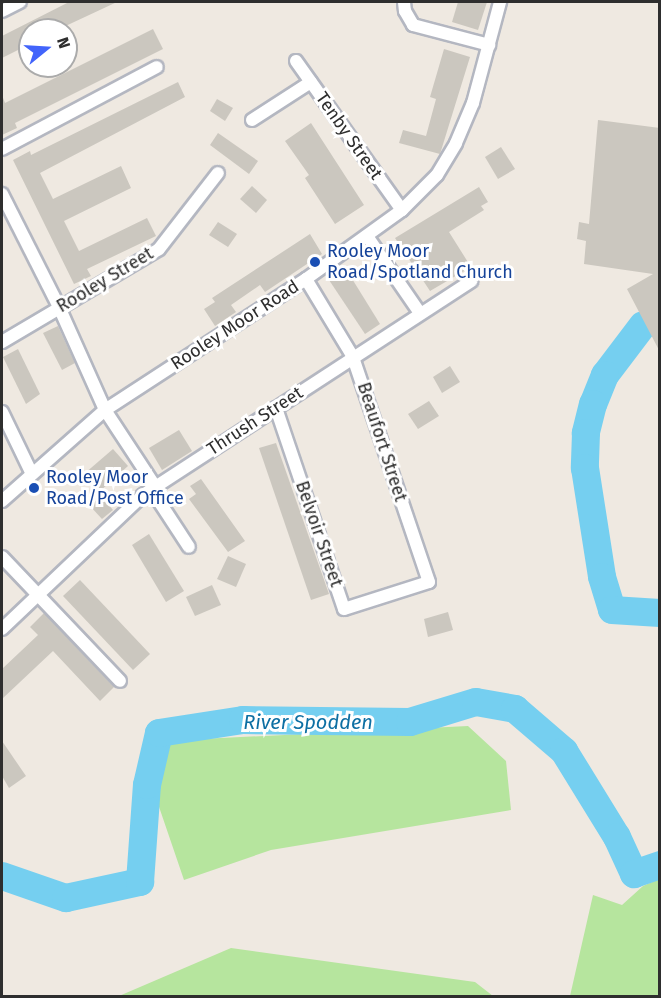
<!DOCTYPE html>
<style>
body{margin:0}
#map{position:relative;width:661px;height:998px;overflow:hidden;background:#efe9e1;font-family:"Fira Sans",sans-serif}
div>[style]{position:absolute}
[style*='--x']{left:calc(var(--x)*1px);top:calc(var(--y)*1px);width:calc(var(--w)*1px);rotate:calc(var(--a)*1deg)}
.green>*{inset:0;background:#b6e59e}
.river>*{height:28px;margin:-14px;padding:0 14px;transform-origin:14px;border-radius:14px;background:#75cff0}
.building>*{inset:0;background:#cbc7bf}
.roads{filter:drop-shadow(2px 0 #b4b7c1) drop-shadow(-2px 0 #b4b7c1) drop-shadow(0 2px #b4b7c1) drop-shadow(0 -2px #b4b7c1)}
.minor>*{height:12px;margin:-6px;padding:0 6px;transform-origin:6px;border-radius:6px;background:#fff}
.dots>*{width:16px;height:16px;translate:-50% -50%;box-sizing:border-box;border:3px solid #fff;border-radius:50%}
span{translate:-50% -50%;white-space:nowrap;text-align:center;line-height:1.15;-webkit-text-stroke:6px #fff;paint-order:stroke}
.street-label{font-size:18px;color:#2e2e2e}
.transit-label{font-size:18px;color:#164399}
.left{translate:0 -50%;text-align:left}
.water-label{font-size:20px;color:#0d6fa3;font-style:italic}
.frame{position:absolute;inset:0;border:3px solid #2e2e2e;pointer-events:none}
.north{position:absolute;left:18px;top:18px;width:60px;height:60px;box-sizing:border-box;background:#fff;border:2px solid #ababab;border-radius:50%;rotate:72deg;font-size:16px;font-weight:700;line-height:24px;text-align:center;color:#2e2e2e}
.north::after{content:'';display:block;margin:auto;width:21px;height:27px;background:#4264fb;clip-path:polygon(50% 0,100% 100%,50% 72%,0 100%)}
</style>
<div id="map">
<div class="green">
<i style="clip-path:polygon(468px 726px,506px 761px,511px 810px,271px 850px,184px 880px,156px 798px,160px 741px)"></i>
<i style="clip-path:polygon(659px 879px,659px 996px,570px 996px,593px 895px,622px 905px,643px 886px)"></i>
<i style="clip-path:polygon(231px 948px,475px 982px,493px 996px,119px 996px)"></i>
</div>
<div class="river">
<i style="--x:643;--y:325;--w:63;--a:127.2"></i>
<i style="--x:605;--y:375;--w:31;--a:112"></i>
<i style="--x:593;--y:404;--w:30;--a:104"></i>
<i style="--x:586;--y:433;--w:35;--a:92"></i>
<i style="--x:585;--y:468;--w:110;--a:81.1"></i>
<i style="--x:602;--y:577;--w:34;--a:73"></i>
<i style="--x:612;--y:610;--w:48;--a:3.6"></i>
<i style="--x:2;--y:876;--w:68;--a:19"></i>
<i style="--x:66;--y:898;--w:76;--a:-12.2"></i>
<i style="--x:140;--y:882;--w:97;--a:-85.9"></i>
<i style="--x:147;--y:785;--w:53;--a:-77"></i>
<i style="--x:159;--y:733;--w:85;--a:-8.8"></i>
<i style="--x:243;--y:720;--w:167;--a:0.7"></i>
<i style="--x:410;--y:722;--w:69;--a:-16.9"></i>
<i style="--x:476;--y:702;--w:40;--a:10"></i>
<i style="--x:515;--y:709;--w:65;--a:40.6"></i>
<i style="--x:564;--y:751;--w:101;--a:58.4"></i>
<i style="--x:617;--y:837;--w:41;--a:65.3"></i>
<i style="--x:634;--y:874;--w:28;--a:-19"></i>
</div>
<div class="building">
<i style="clip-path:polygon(69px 2px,117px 2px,57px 30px,30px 30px,30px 44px,2px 58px,2px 36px)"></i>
<i style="clip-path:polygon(458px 2px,487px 2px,478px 30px,452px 22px)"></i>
<i style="clip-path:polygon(153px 29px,163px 49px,15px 123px,17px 128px,2px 135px,2px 95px,5px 103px)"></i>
<i style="clip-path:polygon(444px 49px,470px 57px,440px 154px,399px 143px,403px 130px,426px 136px,436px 99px,430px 97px)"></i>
<i style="clip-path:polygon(178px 82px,185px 97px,40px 173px,53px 199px,121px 166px,131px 188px,64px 221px,79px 251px,147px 218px,156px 236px,87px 269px,91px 276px,74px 284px,13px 160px,30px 151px,31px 155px)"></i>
<i style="clip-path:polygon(217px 99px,233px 108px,225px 121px,210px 111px)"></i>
<i style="clip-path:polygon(598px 120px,660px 128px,660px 352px,627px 289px,653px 274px,584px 264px,586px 241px,577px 239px,579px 222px,589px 224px)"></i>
<i style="clip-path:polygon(311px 123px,364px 205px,335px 224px,305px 178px,309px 175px,285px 141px)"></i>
<i style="clip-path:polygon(218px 133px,258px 161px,249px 174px,210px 145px)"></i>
<i style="clip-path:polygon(501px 147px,515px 169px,498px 179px,485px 157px)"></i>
<i style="clip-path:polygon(252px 186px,267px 200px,256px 213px,240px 199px)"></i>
<i style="clip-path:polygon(479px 187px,488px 202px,481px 206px,484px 210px,449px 232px,471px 267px,430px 291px,395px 238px)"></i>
<i style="clip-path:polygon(218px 222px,237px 234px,228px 247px,209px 235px)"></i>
<i style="clip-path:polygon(310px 234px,322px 254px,265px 292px,260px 285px,231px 305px,236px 312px,215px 326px,204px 309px,215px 302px,212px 298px)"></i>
<i style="clip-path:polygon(346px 269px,380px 324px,365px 334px,329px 280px)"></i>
<i style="clip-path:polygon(58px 326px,75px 363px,62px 370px,43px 333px)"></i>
<i style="clip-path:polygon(18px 349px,40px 394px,26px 404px,3px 357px)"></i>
<i style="clip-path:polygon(450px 366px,460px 382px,442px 393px,433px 377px)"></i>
<i style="clip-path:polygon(429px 401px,439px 416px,418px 429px,408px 414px)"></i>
<i style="clip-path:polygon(179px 430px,192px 451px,162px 470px,149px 448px)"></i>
<i style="clip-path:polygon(276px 443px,329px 594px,311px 600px,259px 448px)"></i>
<i style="clip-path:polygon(113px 449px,128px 466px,99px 492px,84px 474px)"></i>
<i style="clip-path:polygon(201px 479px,245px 541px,228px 552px,189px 499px,196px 494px,190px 486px)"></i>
<i style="clip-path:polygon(101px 496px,113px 510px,102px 519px,90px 506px)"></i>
<i style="clip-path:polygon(149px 534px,184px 591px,166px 602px,132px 545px)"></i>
<i style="clip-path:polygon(228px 556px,246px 564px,236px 587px,217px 579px)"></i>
<i style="clip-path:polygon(80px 580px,150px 654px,133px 670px,63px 596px)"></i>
<i style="clip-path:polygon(212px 585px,221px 605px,195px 616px,186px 597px)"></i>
<i style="clip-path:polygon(448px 612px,453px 630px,428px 637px,424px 619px)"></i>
<i style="clip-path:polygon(44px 613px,114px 687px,100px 701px,53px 651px,2px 699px,2px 669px,38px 635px,30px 627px)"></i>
<i style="clip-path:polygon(2px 741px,26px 776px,9px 788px,2px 776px)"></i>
</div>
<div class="roads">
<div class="minor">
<i style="--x:404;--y:2;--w:9;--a:84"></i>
<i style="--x:405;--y:11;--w:16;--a:60"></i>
<i style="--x:413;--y:25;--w:79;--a:14.7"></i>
<i style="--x:2;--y:11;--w:20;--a:-27"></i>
<i style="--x:296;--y:61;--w:183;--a:54.6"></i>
<i style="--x:252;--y:120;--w:70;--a:-32.8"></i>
<i style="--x:2;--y:149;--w:175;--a:-27.9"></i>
<i style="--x:2;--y:194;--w:127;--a:63.2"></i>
<i style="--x:59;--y:307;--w:113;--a:65.9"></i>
<i style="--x:105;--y:410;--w:91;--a:56.7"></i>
<i style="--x:367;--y:236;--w:93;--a:55.5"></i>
<i style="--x:2;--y:342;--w:182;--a:-30.6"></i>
<i style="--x:159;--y:249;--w:96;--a:-52.2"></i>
<i style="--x:276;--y:408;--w:212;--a:71.3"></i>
<i style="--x:344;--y:609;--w:89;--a:-17.6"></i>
<i style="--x:429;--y:582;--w:237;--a:-108.7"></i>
<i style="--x:353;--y:357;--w:91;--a:-121.1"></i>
<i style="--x:2;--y:412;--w:67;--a:64.2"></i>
<i style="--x:151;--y:489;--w:69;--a:56.8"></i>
<i style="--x:2;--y:501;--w:137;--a:-41.5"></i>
<i style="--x:105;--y:410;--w:240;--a:-33.1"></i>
<i style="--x:306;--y:279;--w:118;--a:-35.7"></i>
<i style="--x:402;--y:210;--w:49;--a:-45"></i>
<i style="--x:437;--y:175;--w:37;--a:-59"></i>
<i style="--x:456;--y:143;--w:43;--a:-67"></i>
<i style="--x:473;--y:103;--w:105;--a:-75"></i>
<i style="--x:2;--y:557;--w:171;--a:46.4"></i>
<i style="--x:2;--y:629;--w:195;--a:-43.5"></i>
<i style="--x:143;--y:495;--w:392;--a:-33.1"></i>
</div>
</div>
<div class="dots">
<i style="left:315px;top:262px;background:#1a4fb4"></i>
<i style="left:34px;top:488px;background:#1a4fb4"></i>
</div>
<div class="street-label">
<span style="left:349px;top:136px;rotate:55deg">Tenby Street</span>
<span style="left:105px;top:280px;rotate:-31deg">Rooley Street</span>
<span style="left:235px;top:325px;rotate:-33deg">Rooley Moor Road</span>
<span style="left:255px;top:421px;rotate:-33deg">Thrush Street</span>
<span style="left:382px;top:442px;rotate:72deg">Beaufort Street</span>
<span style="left:319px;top:534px;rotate:71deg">Belvoir Street</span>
</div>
<div class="transit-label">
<span class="left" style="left:327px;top:262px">Rooley Moor<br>Road/Spotland Church</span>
<span class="left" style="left:46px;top:488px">Rooley Moor<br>Road/Post Office</span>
</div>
<div class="water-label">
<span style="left:308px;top:722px">River Spodden</span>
</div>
<div class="frame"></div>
<div class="north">N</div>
</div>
